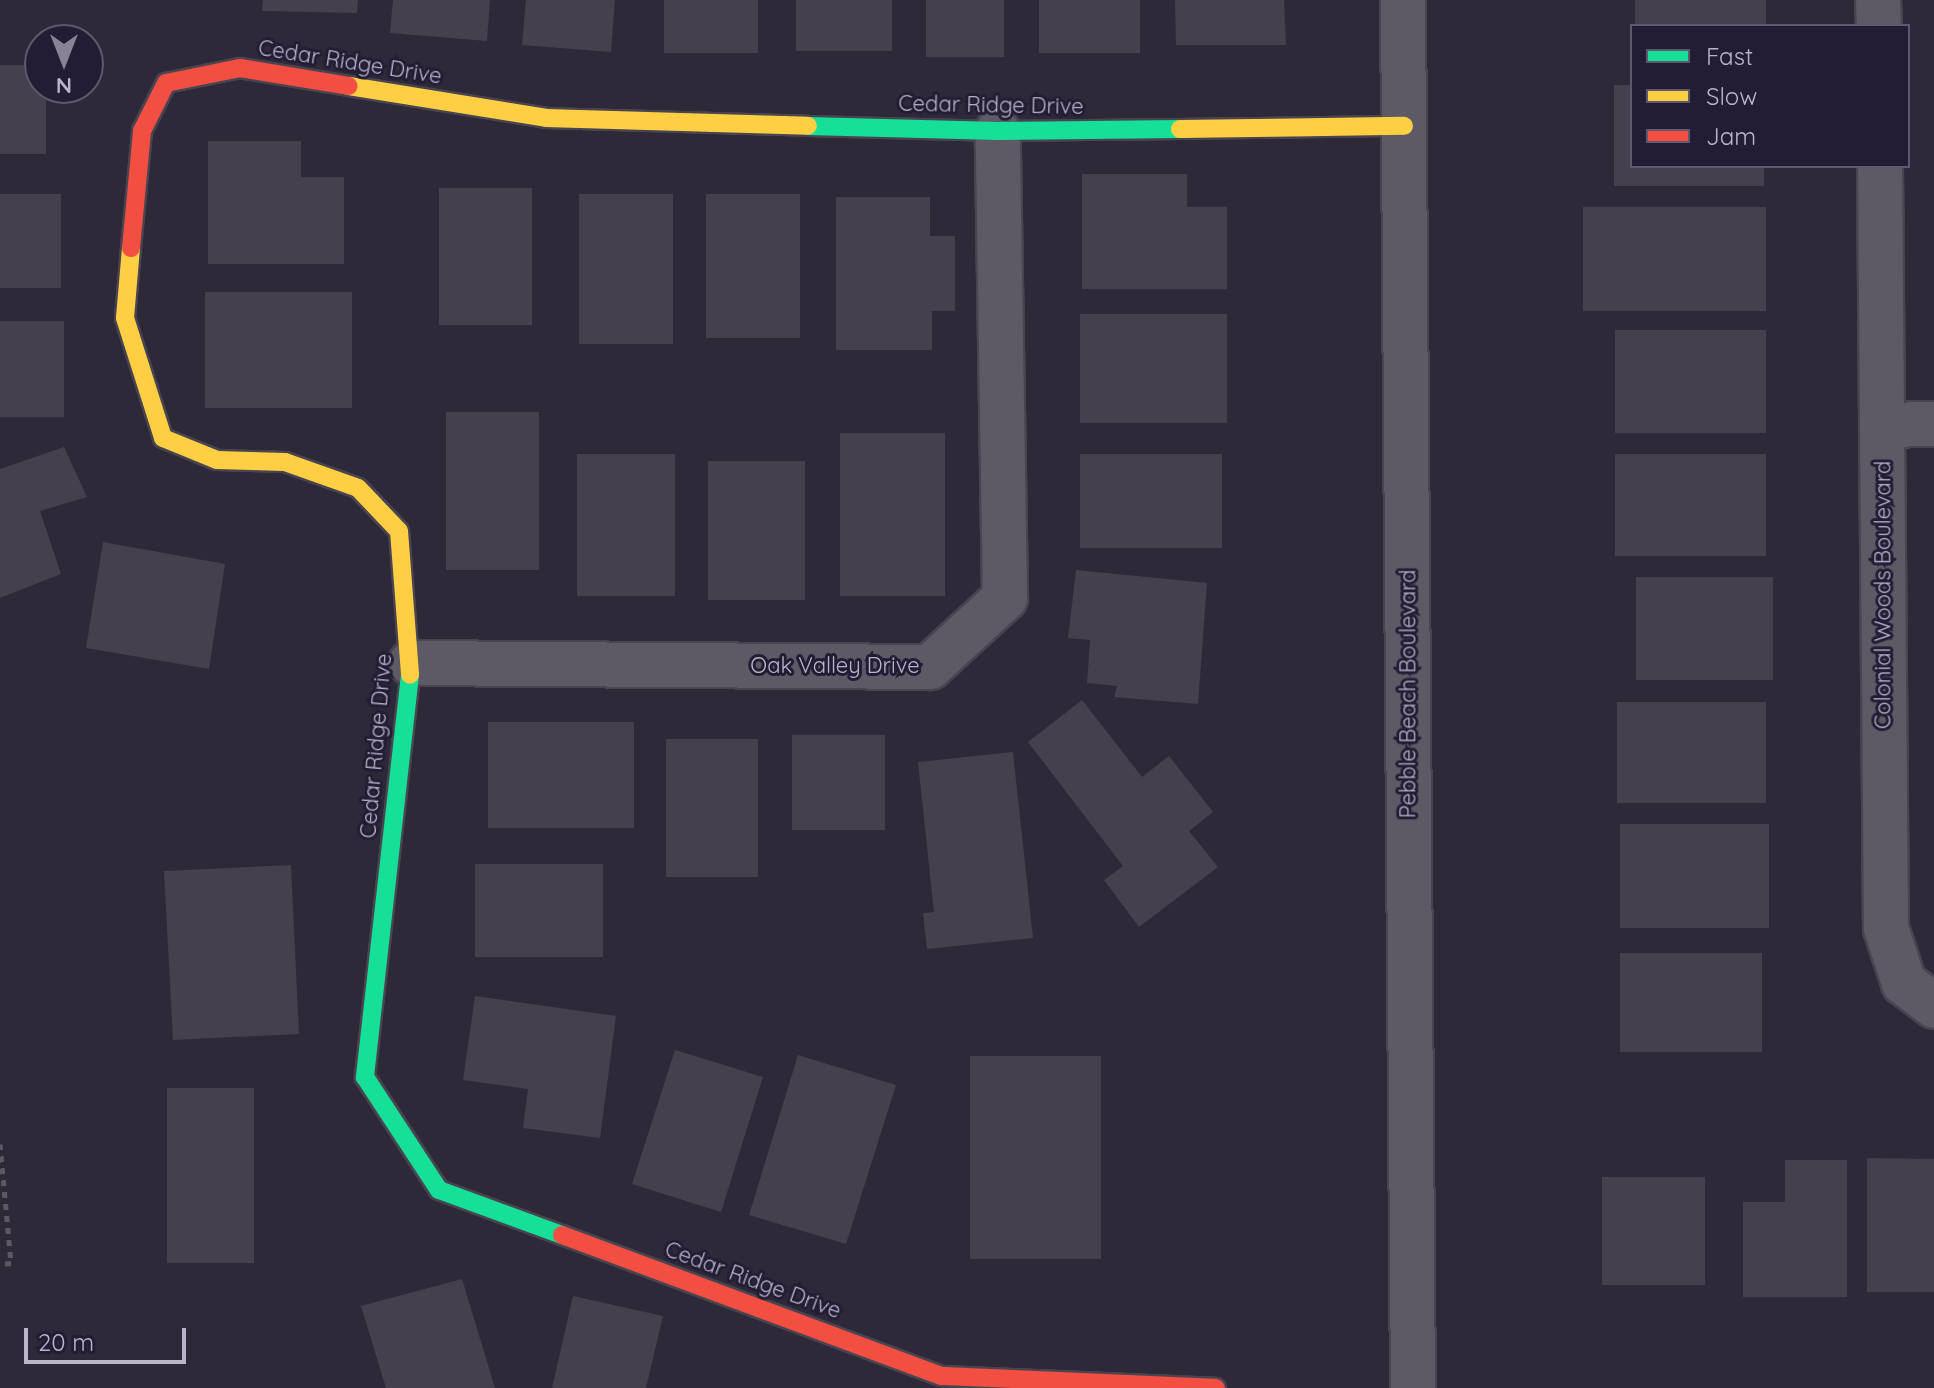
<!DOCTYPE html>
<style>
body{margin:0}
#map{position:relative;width:1934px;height:1388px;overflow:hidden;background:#2e2939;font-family:Quicksand,sans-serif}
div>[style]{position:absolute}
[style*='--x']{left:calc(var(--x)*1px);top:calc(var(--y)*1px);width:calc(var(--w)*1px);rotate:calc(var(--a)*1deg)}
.building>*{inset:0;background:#44404e}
.path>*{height:5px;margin-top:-2.5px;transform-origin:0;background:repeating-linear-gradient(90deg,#5a5964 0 6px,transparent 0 12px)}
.roads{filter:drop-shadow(2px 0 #484450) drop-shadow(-2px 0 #484450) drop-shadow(0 2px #484450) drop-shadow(0 -2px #484450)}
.street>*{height:44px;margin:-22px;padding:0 22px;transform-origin:22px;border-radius:22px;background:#5d5a66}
.fast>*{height:18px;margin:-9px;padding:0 9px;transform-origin:9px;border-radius:9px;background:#16e098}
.slow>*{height:18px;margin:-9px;padding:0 9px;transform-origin:9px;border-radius:9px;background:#ffcf43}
.jam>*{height:18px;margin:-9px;padding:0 9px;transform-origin:9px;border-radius:9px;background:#f24e42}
span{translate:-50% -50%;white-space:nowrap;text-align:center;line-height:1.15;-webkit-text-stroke:6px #221c34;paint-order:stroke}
.street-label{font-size:22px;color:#bab3ca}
.legend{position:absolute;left:1630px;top:24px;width:280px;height:144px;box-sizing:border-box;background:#221c34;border:2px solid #5f5870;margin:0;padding:10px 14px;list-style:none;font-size:24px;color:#bab3ca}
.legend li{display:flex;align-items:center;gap:16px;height:40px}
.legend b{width:40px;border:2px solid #5f5870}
.north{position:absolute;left:24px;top:24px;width:80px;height:80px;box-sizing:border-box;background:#221c34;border:2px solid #5f5870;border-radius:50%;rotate:180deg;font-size:22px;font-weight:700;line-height:32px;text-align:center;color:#bab3ca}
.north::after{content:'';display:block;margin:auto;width:28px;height:36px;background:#898397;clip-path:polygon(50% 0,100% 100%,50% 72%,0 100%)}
.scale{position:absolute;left:24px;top:1328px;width:162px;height:36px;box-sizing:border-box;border:4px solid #bab3ca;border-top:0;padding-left:10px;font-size:24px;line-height:28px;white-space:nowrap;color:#bab3ca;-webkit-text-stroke:6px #221c34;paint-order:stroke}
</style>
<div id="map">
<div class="building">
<i style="clip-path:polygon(263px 0,358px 0,357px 13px,262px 11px)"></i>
<i style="clip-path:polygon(393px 0,490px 0,487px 41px,390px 33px)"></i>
<i style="clip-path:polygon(526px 0,615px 0,611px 52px,522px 45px)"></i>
<i style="clip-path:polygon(664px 0,758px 0,758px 53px,664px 53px)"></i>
<i style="clip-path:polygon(796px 0,892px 0,892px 51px,796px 51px)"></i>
<i style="clip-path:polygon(926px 0,1004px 0,1004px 57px,926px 57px)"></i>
<i style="clip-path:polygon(1039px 0,1140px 0,1140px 53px,1039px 53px)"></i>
<i style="clip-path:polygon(1175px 0,1284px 0,1286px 45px,1176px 45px)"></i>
<i style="clip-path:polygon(1635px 0,1766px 0,1766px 26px,1635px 26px)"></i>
<i style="clip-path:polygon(0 65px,40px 65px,40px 88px,46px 88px,46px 154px,0 154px)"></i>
<i style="clip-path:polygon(1614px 85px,1632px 85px,1632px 166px,1764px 166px,1764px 186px,1614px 186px)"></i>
<i style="clip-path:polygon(208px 141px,301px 141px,301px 177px,344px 177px,344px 264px,208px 264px)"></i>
<i style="clip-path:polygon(1082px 174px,1187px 174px,1187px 207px,1227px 207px,1227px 289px,1082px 289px)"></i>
<i style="clip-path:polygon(439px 188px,532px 188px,532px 325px,439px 325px)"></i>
<i style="clip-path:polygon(0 194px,61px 194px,61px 288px,0 288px)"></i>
<i style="clip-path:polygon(579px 194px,673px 194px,673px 344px,579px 344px)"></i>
<i style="clip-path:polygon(706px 194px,800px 194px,800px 338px,706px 338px)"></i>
<i style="clip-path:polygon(836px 197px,930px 197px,930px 236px,955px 236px,955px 311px,932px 311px,932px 350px,836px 350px)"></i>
<i style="clip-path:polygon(1583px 207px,1766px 207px,1766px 311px,1583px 311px)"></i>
<i style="clip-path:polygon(205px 292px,352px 292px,352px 408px,205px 408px)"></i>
<i style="clip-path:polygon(1080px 314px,1227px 314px,1227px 423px,1080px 423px)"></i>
<i style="clip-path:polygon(0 321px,64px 321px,64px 417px,0 417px)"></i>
<i style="clip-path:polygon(1615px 330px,1766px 330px,1766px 433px,1615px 433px)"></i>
<i style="clip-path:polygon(446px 412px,539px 412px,539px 570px,446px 570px)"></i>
<i style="clip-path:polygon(840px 433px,945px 433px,945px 596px,840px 596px)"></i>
<i style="clip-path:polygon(64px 447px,87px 497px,40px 511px,61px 574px,0 598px,0 469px)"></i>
<i style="clip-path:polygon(577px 454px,675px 454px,675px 596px,577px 596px)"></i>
<i style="clip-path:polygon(1080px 454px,1222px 454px,1222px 548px,1080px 548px)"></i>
<i style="clip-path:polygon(1615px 454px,1766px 454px,1766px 556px,1615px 556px)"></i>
<i style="clip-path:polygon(708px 461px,805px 461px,805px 600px,708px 600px)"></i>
<i style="clip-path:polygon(103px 542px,225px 564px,209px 669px,86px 648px)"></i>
<i style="clip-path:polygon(1076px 570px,1207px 583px,1198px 704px,1114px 697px,1117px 686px,1087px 683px,1090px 640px,1068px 638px)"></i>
<i style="clip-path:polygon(1636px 577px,1773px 577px,1773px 680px,1636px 680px)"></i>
<i style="clip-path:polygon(1082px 700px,1142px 777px,1169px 756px,1213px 812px,1189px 831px,1218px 867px,1139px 927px,1104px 880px,1123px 866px,1028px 742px)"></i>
<i style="clip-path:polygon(1617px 702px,1766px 702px,1766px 803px,1617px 803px)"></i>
<i style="clip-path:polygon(488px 722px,634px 722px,634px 828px,488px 828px)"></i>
<i style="clip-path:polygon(792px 735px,885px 735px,885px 830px,792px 830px)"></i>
<i style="clip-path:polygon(666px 739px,758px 739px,758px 877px,666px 877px)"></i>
<i style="clip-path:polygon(1013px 752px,1033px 938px,927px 949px,923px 913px,934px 912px,918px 762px)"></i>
<i style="clip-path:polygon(1620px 824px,1769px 824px,1769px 928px,1620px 928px)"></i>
<i style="clip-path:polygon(475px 864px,603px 864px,603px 957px,475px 957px)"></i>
<i style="clip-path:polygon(291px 865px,299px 1034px,173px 1040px,164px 871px)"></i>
<i style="clip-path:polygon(1620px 953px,1762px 953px,1762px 1052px,1620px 1052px)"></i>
<i style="clip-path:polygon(475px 996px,616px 1016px,600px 1138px,523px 1128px,528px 1089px,463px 1080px)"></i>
<i style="clip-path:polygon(675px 1050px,763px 1077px,721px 1212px,632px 1184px)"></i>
<i style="clip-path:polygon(798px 1055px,896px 1085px,846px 1244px,749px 1215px)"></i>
<i style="clip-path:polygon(970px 1056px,1101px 1056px,1101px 1259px,970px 1259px)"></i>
<i style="clip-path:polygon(167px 1088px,254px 1088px,254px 1263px,167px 1263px)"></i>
<i style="clip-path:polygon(1867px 1158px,1934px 1159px,1934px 1292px,1867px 1292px)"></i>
<i style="clip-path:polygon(1785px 1160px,1847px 1160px,1847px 1297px,1743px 1297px,1743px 1202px,1785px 1202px)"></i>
<i style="clip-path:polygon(1602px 1177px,1705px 1177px,1705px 1285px,1602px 1285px)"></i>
<i style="clip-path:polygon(462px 1279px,495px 1388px,386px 1388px,361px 1306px)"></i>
<i style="clip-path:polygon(573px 1296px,663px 1316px,646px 1388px,552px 1388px)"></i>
</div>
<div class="path">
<i style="--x:0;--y:1144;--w:120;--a:84.7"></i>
<i style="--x:11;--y:1263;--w:11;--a:175"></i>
</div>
<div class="roads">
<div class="street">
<i style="--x:1403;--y:0;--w:1388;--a:89.59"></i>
<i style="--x:1878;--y:0;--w:26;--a:88"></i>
<i style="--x:1880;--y:166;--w:762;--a:89.55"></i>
<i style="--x:1886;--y:928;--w:58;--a:71.9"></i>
<i style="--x:1904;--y:983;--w:38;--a:37"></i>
<i style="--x:1882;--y:425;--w:52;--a:-1.1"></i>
<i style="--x:411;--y:663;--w:519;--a:0.44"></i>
<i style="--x:930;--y:667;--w:102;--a:-42.6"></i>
<i style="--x:1005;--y:598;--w:467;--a:-90.9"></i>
</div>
<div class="fast">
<i style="--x:808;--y:126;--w:190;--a:1.5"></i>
<i style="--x:998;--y:131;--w:182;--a:-0.6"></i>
<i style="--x:410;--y:675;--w:405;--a:96.4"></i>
<i style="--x:365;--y:1077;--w:135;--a:56.8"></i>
<i style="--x:439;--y:1190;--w:131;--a:20.1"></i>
</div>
<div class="slow">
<i style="--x:349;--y:86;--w:200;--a:9.2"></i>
<i style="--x:546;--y:118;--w:262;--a:1.7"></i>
<i style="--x:1180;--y:129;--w:224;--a:-0.8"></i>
<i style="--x:131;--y:248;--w:70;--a:94.9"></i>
<i style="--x:125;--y:318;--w:126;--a:72.4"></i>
<i style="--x:163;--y:438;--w:58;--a:22.2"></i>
<i style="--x:217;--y:460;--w:68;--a:1.7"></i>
<i style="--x:285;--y:462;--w:77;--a:19.6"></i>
<i style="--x:358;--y:488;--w:59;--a:46.4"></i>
<i style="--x:399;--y:531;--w:144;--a:85.6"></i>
</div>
<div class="jam">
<i style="--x:131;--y:248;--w:118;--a:-84.6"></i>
<i style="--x:142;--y:131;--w:54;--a:-63.4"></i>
<i style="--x:166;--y:83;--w:76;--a:-11.5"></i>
<i style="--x:240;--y:68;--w:110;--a:9.4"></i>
<i style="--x:562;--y:1235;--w:405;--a:20.4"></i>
<i style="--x:942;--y:1376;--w:274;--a:2.5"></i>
</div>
</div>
<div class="street-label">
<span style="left:350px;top:62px;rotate:9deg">Cedar Ridge Drive</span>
<span style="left:991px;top:105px;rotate:1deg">Cedar Ridge Drive</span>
<span style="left:1883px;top:595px;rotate:-90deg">Colonial Woods Boulevard</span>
<span style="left:835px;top:666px">Oak Valley Drive</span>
<span style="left:1408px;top:694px;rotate:-90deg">Pebble Beach Boulevard</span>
<span style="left:376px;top:746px;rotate:-85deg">Cedar Ridge Drive</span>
<span style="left:753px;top:1280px;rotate:20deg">Cedar Ridge Drive</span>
</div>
<ul class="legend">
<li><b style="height:10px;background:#16e098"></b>Fast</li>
<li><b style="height:10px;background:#ffcf43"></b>Slow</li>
<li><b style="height:10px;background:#f24e42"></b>Jam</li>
</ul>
<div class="north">N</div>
<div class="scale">20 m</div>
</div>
